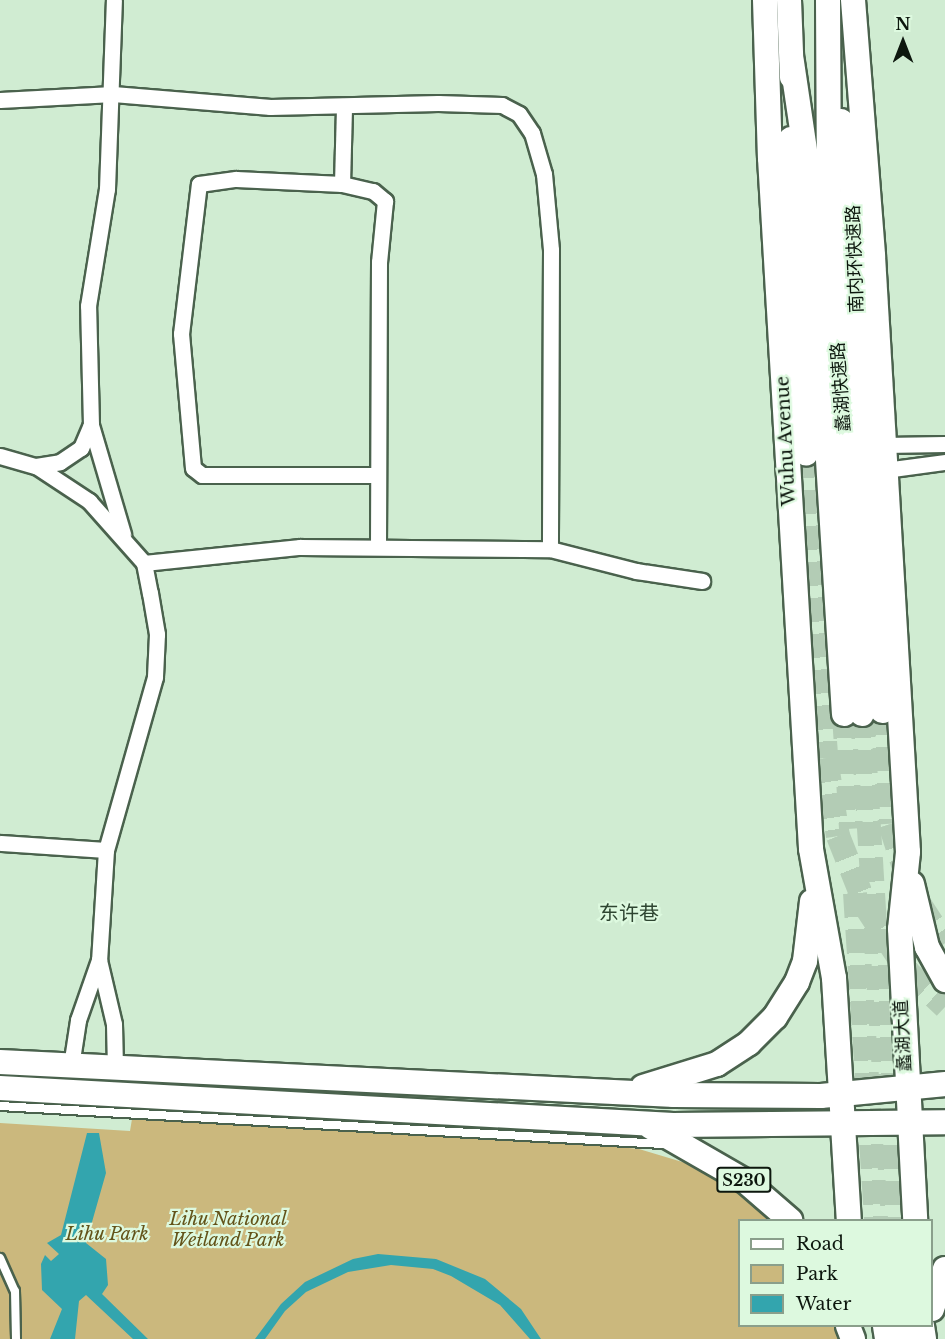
<!DOCTYPE html>
<meta charset="utf-8">
<style>
body{margin:0}
#map{position:relative;width:945px;height:1339px;overflow:hidden;background:#d0ecd2;font-family:"Libre Baskerville","Noto Sans SC",serif}
div>[style]{position:absolute}
[style*='--x']{left:calc(var(--x)*1px);top:calc(var(--y)*1px);width:calc(var(--w)*1px);rotate:calc(var(--a)*1deg)}
.green>*{inset:0;background:#cbb87d}
.water>*{inset:0;background:#33a5ae}
.trunk-tunnel>*{height:24px;margin-top:-12px;transform-origin:0;background:repeating-linear-gradient(90deg,#b3ccb5 0 24px,transparent 0 36px)}
.roads{filter:drop-shadow(2px 0 #4a624d) drop-shadow(-2px 0 #4a624d) drop-shadow(0 2px #4a624d) drop-shadow(0 -2px #4a624d)}
.service>*{height:8px;margin:-4px;padding:0 4px;transform-origin:4px;border-radius:4px;background:#fff}
.minor>*{height:15px;margin:-7.5px;padding:0 7.5px;transform-origin:7.5px;border-radius:7.5px;background:#fff}
.primary>*{height:24px;margin:-12px;padding:0 12px;transform-origin:12px;border-radius:12px;background:#fff}
.trunk>*{height:24px;margin:-12px;padding:0 12px;transform-origin:12px;border-radius:12px;background:#fff}
span{translate:-50% -50%;white-space:nowrap;text-align:center;line-height:1.15;-webkit-text-stroke:4.5px #ddf9df;paint-order:stroke}
.shield-label span{padding:2px 4px;background:#ddf9df;border:2px solid;border-radius:4px;-webkit-text-stroke-width:0}
.shield-label{font-size:16px;color:#0d170e;font-weight:700}
.street-label{font-size:18px;color:#0d170e}
.park-label{font-size:18px;color:#635319;font-style:italic}
.neighbourhood-label{font-size:20px;color:#2e4531}
.legend{position:absolute;left:738px;top:1219px;width:195px;height:108px;box-sizing:border-box;background:#ddf9df;border:2px solid #8a9f8b;margin:0;padding:8px 10px;list-style:none;font-size:18px;color:#0d170e}
.legend li{display:flex;align-items:center;gap:12px;height:30px}
.legend b{width:30px;border:2px solid #8a9f8b}
.north{position:absolute;left:873px;top:12px;width:60px;height:60px;-webkit-text-stroke:4px #ddf9df;paint-order:stroke;rotate:0deg;font-size:16px;font-weight:700;line-height:24px;text-align:center;color:#0d170e}
.north::after{content:'';display:block;margin:auto;width:21px;height:27px;background:#0d170e;clip-path:polygon(50% 0,100% 100%,50% 72%,0 100%)}
</style>
<div id="map">
<div class="green">
<i style="clip-path:polygon(132px 1119px,433px 1129px,639px 1149px,719px 1173px,778px 1220px,740px 1220px,740px 1326px,846px 1326px,849px 1339px,0 1339px,0 1123px,130px 1131px)"></i>
</div>
<div class="water">
<i style="clip-path:polygon(87px 1133px,99px 1133px,106px 1173px,86px 1243px,106px 1259px,108px 1285px,102px 1294px,148px 1339px,133px 1339px,86px 1295px,79px 1301px,75px 1339px,50px 1339px,62px 1309px,42px 1290px,41px 1264px,45px 1255px,51px 1261px,59px 1254px,47px 1243px,61px 1235px)"></i>
<i style="clip-path:polygon(378px 1254px,436px 1259px,485px 1279px,521px 1309px,541px 1339px,530px 1339px,500px 1305px,451px 1276px,433px 1269px,391px 1265px,348px 1272px,306px 1292px,285px 1311px,265px 1339px,255px 1339px,281px 1304px,305px 1282px,353px 1259px)"></i>
</div>
<div class="trunk-tunnel">
<i style="--x:806;--y:454;--w:305;--a:86.2"></i>
<i style="--x:826;--y:758;--w:79;--a:81.3"></i>
<i style="--x:838;--y:836;--w:79;--a:68.3"></i>
<i style="--x:867;--y:909;--w:75;--a:56.9"></i>
<i style="--x:908;--y:972;--w:51;--a:43.4"></i>
<i style="--x:882;--y:711;--w:113;--a:86"></i>
<i style="--x:890;--y:824;--w:49;--a:72.3"></i>
<i style="--x:844;--y:714;--w:115;--a:86.5"></i>
<i style="--x:862;--y:714;--w:507;--a:86.49"></i>
<i style="--x:855;--y:893;--w:328;--a:86.3"></i>
<i style="--x:919;--y:903;--w:48;--a:57"></i>
</div>
<div class="roads">
<div class="service">
<i style="--x:0;--y:1106;--w:664;--a:3.28"></i>
<i style="--x:0;--y:1258;--w:36;--a:66"></i>
<i style="--x:15;--y:1291;--w:48;--a:88.8"></i>
</div>
<div class="minor">
<i style="--x:0;--y:100;--w:113;--a:-3"></i>
<i style="--x:113;--y:94;--w:158;--a:4.7"></i>
<i style="--x:270;--y:107;--w:168;--a:-1.4"></i>
<i style="--x:438;--y:103;--w:64;--a:1.8"></i>
<i style="--x:502;--y:105;--w:19;--a:28"></i>
<i style="--x:519;--y:114;--w:23;--a:56"></i>
<i style="--x:532;--y:133;--w:43;--a:73.7"></i>
<i style="--x:544;--y:174;--w:76;--a:84.7"></i>
<i style="--x:551;--y:250;--w:299;--a:90.2"></i>
<i style="--x:342;--y:184;--w:78;--a:-88.5"></i>
<i style="--x:91;--y:425;--w:114;--a:73.6"></i>
<i style="--x:884;--y:445;--w:61;--a:-0.9"></i>
<i style="--x:0;--y:456;--w:37;--a:16"></i>
<i style="--x:36;--y:466;--w:64;--a:33.4"></i>
<i style="--x:89;--y:501;--w:83;--a:48.4"></i>
<i style="--x:144;--y:563;--w:31;--a:79"></i>
<i style="--x:150;--y:593;--w:42;--a:80.3"></i>
<i style="--x:157;--y:634;--w:43;--a:92.7"></i>
<i style="--x:155;--y:677;--w:180;--a:105.8"></i>
<i style="--x:106;--y:850;--w:110;--a:93.6"></i>
<i style="--x:36;--y:466;--w:24;--a:-9"></i>
<i style="--x:60;--y:462;--w:25;--a:-34"></i>
<i style="--x:81;--y:448;--w:25;--a:-67"></i>
<i style="--x:91;--y:425;--w:119;--a:-91.4"></i>
<i style="--x:88;--y:306;--w:119;--a:-80.8"></i>
<i style="--x:107;--y:189;--w:189;--a:-87.9"></i>
<i style="--x:885;--y:470;--w:61;--a:-7.6"></i>
<i style="--x:375;--y:475;--w:173;--a:180"></i>
<i style="--x:202;--y:475;--w:11;--a:-142"></i>
<i style="--x:193;--y:468;--w:135;--a:-95.1"></i>
<i style="--x:181;--y:334;--w:151;--a:-83.2"></i>
<i style="--x:199;--y:184;--w:37;--a:-8"></i>
<i style="--x:236;--y:179;--w:106;--a:2.7"></i>
<i style="--x:342;--y:184;--w:32;--a:13"></i>
<i style="--x:373;--y:191;--w:16;--a:40"></i>
<i style="--x:385;--y:201;--w:61;--a:95.6"></i>
<i style="--x:379;--y:262;--w:284;--a:90.2"></i>
<i style="--x:144;--y:563;--w:157;--a:-5.9"></i>
<i style="--x:300;--y:547;--w:250;--a:0.5"></i>
<i style="--x:550;--y:549;--w:89;--a:14.3"></i>
<i style="--x:636;--y:571;--w:67;--a:8.6"></i>
<i style="--x:0;--y:843;--w:106;--a:3.8"></i>
<i style="--x:71;--y:1066;--w:47;--a:-81.3"></i>
<i style="--x:78;--y:1020;--w:64;--a:-70.7"></i>
<i style="--x:99;--y:960;--w:66;--a:76.8"></i>
<i style="--x:114;--y:1024;--w:44;--a:88.7"></i>
</div>
<div class="primary">
<i style="--x:765;--y:0;--w:158;--a:88.2"></i>
<i style="--x:770;--y:158;--w:692;--a:86.6"></i>
<i style="--x:811;--y:849;--w:131;--a:79.9"></i>
<i style="--x:834;--y:978;--w:242;--a:86.5"></i>
<i style="--x:853;--y:0;--w:257;--a:85.5"></i>
<i style="--x:873;--y:256;--w:597;--a:86.64"></i>
<i style="--x:908;--y:852;--w:77;--a:95.9"></i>
<i style="--x:900;--y:929;--w:291;--a:87"></i>
<i style="--x:912;--y:884;--w:65;--a:76.6"></i>
<i style="--x:927;--y:947;--w:38;--a:61"></i>
<i style="--x:0;--y:1062;--w:675;--a:2.8"></i>
<i style="--x:674;--y:1095;--w:147;--a:0.4"></i>
<i style="--x:821;--y:1096;--w:125;--a:-5.5"></i>
<i style="--x:643;--y:1087;--w:77;--a:-17.3"></i>
<i style="--x:717;--y:1064;--w:38;--a:-33"></i>
<i style="--x:749;--y:1043;--w:37;--a:-45"></i>
<i style="--x:775;--y:1017;--w:41;--a:-57.8"></i>
<i style="--x:797;--y:982;--w:22;--a:-69"></i>
<i style="--x:805;--y:961;--w:60;--a:-83.3"></i>
<i style="--x:0;--y:1088;--w:674;--a:3.15"></i>
<i style="--x:673;--y:1125;--w:272;--a:-0.6"></i>
<i style="--x:651;--y:1127;--w:108;--a:29.9"></i>
<i style="--x:745;--y:1181;--w:60;--a:40.9"></i>
<i style="--x:932;--y:1309;--w:42;--a:-72"></i>
<i style="--x:848;--y:1326;--w:14;--a:69"></i>
<i style="--x:922;--y:1326;--w:13;--a:81"></i>
</div>
<div class="trunk">
<i style="--x:789;--y:0;--w:77;--a:87.8"></i>
<i style="--x:828;--y:0;--w:195;--a:89.7"></i>
<i style="--x:829;--y:195;--w:520;--a:86.36"></i>
<i style="--x:792;--y:62;--w:129;--a:81.6"></i>
<i style="--x:811;--y:190;--w:525;--a:86.4"></i>
<i style="--x:841;--y:121;--w:73;--a:80.5"></i>
<i style="--x:853;--y:193;--w:64;--a:90"></i>
<i style="--x:853;--y:257;--w:455;--a:86.3"></i>
<i style="--x:791;--y:139;--w:52;--a:91.1"></i>
<i style="--x:790;--y:191;--w:263;--a:86.5"></i>
<i style="--x:885;--y:1326;--w:13;--a:81"></i>
<i style="--x:903;--y:1326;--w:13;--a:81"></i>
</div>
</div>
<div class="shield-label">
<span style="left:744px;top:1180px">S230</span>
</div>
<div class="street-label">
<span style="left:855px;top:259px;rotate:-92deg">南内环快速路</span>
<span style="left:841px;top:387px;rotate:-94deg">蠡湖快速路</span>
<span style="left:786px;top:441px;rotate:-93deg">Wuhu Avenue</span>
<span style="left:903px;top:1036px;rotate:-93deg">蠡湖大道</span>
</div>
<div class="park-label">
<span style="left:228px;top:1230px">Lihu National<br>Wetland Park</span>
<span style="left:107px;top:1234px">Lihu Park</span>
</div>
<div class="neighbourhood-label">
<span style="left:629px;top:913px">东许巷</span>
</div>
<ul class="legend">
<li><b style="height:8px;background:#fff"></b>Road</li>
<li><b style="height:16px;background:#cbb87d"></b>Park</li>
<li><b style="height:16px;background:#33a5ae"></b>Water</li>
</ul>
<div class="north">N</div>
</div>
